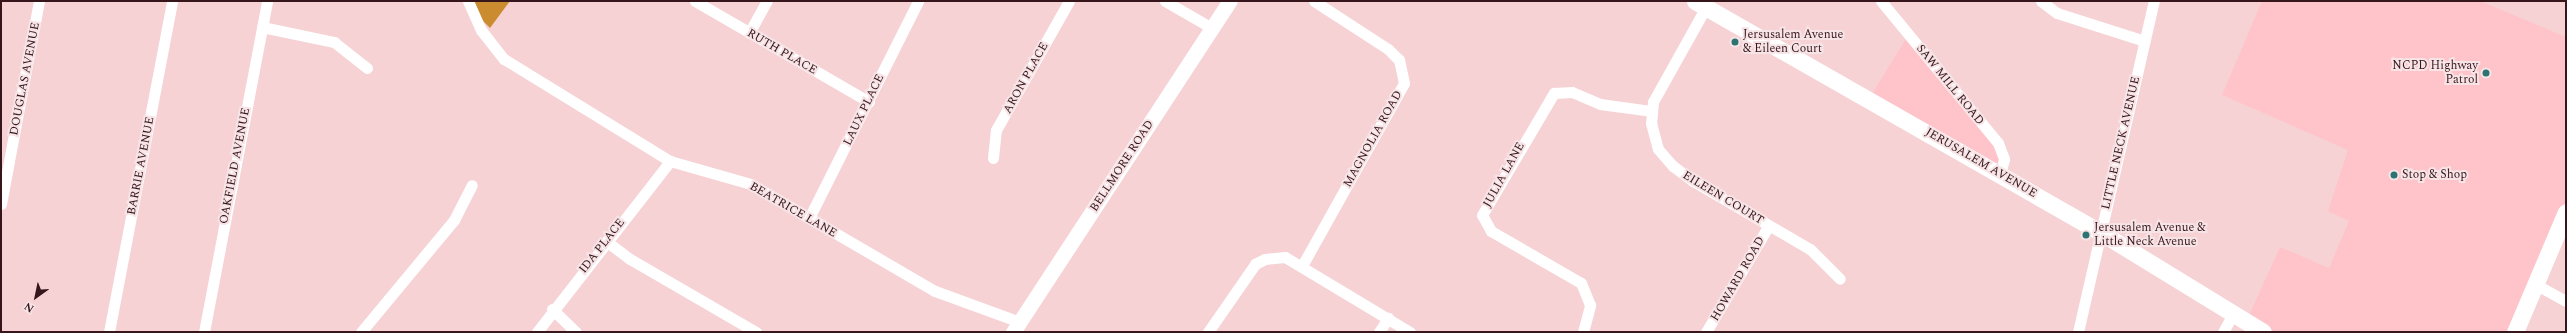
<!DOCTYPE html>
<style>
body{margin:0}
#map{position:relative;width:2567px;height:333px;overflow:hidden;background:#f6d2d5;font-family:Spectral,serif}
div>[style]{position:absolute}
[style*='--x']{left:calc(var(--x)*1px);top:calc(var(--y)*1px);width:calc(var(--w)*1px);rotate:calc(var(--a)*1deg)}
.built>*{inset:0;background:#fec4ca}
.forest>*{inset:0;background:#cb8c30}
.minor>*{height:11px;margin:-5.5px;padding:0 5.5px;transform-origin:5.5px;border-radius:5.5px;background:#fff}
.secondary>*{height:15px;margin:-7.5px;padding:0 7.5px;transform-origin:7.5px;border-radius:7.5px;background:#fff}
.primary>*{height:17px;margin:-8.5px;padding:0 8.5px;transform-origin:8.5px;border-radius:8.5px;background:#fff}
.dots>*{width:11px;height:11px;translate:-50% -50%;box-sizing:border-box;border:2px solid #f7e4e6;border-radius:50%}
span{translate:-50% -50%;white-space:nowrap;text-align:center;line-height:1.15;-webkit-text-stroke:4px #f7e4e6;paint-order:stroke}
.poi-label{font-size:12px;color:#36161b}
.left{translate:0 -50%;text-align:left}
.right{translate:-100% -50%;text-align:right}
.street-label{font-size:12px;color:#36161b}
.frame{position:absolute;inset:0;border:2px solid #36161b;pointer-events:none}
.north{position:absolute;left:16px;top:277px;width:40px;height:40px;-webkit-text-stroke:3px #f7e4e6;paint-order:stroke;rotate:213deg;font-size:11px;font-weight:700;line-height:16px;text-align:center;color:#36161b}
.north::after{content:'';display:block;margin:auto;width:14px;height:18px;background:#36161b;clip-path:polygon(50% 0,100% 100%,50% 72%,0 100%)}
</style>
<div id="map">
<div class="built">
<i style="clip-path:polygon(2262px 1px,2480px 1px,2566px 37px,2566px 207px,2513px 332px,2260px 332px,2246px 322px,2280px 247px,2329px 268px,2349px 221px,2328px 211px,2348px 150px,2222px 95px)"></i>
<i style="clip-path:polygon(1907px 37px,2004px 152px,1999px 172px,1870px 97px)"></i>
</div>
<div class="forest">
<i style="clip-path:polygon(474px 1px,510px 1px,490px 28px,482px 20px)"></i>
</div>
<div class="minor">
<i style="--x:468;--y:1;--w:32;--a:66"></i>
<i style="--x:481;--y:30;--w:37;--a:52"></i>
<i style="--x:504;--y:59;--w:195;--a:31.6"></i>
<i style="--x:670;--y:161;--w:84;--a:15.9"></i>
<i style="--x:751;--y:184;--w:213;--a:30.2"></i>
<i style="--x:935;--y:291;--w:90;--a:20"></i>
<i style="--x:695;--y:1;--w:201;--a:30.1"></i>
<i style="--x:1165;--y:1;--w:54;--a:29.9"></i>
<i style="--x:1881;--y:1;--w:184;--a:50.5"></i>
<i style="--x:1998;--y:143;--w:17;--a:69"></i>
<i style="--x:2004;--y:159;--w:16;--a:105"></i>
<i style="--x:2041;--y:1;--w:20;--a:37"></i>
<i style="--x:2057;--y:13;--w:92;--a:17.7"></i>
<i style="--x:1706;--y:7;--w:109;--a:119.2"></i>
<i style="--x:1653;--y:102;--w:21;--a:95"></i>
<i style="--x:1651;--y:123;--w:27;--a:75"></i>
<i style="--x:1658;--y:149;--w:23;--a:49"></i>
<i style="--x:1673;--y:166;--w:25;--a:37"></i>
<i style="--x:1693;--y:181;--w:135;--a:30.2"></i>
<i style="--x:1810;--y:249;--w:42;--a:45"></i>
<i style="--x:262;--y:27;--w:74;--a:11.8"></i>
<i style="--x:334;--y:42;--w:42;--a:38.2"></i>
<i style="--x:749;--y:33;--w:37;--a:-61"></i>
<i style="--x:993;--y:158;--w:28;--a:-84"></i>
<i style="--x:996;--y:130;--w:148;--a:-60.5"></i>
<i style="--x:1;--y:204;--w:207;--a:-79.4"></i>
<i style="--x:809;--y:218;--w:243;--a:-63.3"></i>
<i style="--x:606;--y:241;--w:30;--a:37"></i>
<i style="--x:630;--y:259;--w:146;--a:30.1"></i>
<i style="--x:1303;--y:264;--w:207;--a:-60.8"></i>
<i style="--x:1404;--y:83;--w:24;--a:-102"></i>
<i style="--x:1399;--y:60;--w:16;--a:-135"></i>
<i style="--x:1388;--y:49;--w:88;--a:-147"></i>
<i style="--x:2535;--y:284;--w:35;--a:29"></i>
<i style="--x:552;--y:309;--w:33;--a:44"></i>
<i style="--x:109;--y:332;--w:337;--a:-79.2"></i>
<i style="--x:204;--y:332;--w:337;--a:-79.2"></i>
<i style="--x:361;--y:332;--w:146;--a:-50.3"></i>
<i style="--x:454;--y:220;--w:39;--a:-63"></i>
<i style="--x:537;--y:332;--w:217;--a:-52.1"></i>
<i style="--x:1208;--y:332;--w:83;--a:-55.3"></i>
<i style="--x:1255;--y:264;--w:11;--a:-27"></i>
<i style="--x:1265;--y:259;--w:20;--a:-6"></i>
<i style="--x:1285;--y:257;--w:146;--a:31"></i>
<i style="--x:1379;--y:332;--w:17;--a:-57"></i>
<i style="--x:1583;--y:332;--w:28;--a:-75"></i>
<i style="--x:1590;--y:305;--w:24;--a:-112"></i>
<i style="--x:1581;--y:283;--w:104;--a:-150"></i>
<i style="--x:1491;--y:231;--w:18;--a:-119"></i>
<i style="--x:1482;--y:215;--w:142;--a:-59.5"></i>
<i style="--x:1554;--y:93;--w:18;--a:-3"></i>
<i style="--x:1572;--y:92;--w:30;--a:23"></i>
<i style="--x:1600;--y:104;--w:51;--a:7.8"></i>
<i style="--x:1706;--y:332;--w:124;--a:-59.5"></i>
<i style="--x:2078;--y:332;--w:340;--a:-77.1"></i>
<i style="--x:2223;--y:332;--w:21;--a:-61"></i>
</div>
<div class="secondary">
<i style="--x:1013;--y:332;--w:396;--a:-56.8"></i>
</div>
<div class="primary">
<i style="--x:1695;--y:1;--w:466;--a:29.7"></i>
<i style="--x:2100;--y:232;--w:191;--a:31.5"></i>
<i style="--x:2515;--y:332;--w:130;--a:-67"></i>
</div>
<div class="dots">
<i style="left:1735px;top:42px;background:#2b7472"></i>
<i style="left:2486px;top:73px;background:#2b7472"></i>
<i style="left:2394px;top:175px;background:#2b7472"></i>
<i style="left:2086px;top:235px;background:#2b7472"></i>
</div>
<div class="poi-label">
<span class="left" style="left:1743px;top:42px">Jersusalem Avenue<br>&amp; Eileen Court</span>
<span class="right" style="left:2478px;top:73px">NCPD Highway<br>Patrol</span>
<span class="left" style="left:2402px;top:175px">Stop &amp; Shop</span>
<span class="left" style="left:2094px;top:235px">Jersusalem Avenue &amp;<br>Little Neck Avenue</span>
</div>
<div class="street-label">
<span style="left:782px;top:52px;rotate:30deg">RUTH PLACE</span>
<span style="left:1026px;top:78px;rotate:-61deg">ARON PLACE</span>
<span style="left:25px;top:79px;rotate:-79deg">DOUGLAS AVENUE</span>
<span style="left:1950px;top:85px;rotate:51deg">SAW MILL ROAD</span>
<span style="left:864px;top:110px;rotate:-64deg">LAUX PLACE</span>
<span style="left:1373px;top:139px;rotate:-61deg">MAGNOLIA ROAD</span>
<span style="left:2121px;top:143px;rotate:-77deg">LITTLE NECK AVENUE</span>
<span style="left:1981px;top:163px;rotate:30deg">JERUSALEM AVENUE</span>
<span style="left:141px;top:166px;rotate:-79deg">BARRIE AVENUE</span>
<span style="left:235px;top:166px;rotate:-79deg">OAKFIELD AVENUE</span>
<span style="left:1122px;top:166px;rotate:-57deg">BELLMORE ROAD</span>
<span style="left:1504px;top:175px;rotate:-61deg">JULIA LANE</span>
<span style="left:1723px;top:198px;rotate:31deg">EILEEN COURT</span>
<span style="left:793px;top:210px;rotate:30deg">BEATRICE LANE</span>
<span style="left:602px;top:246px;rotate:-52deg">IDA PLACE</span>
<span style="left:1738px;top:279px;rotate:-60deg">HOWARD ROAD</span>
</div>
<div class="frame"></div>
<div class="north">N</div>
</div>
